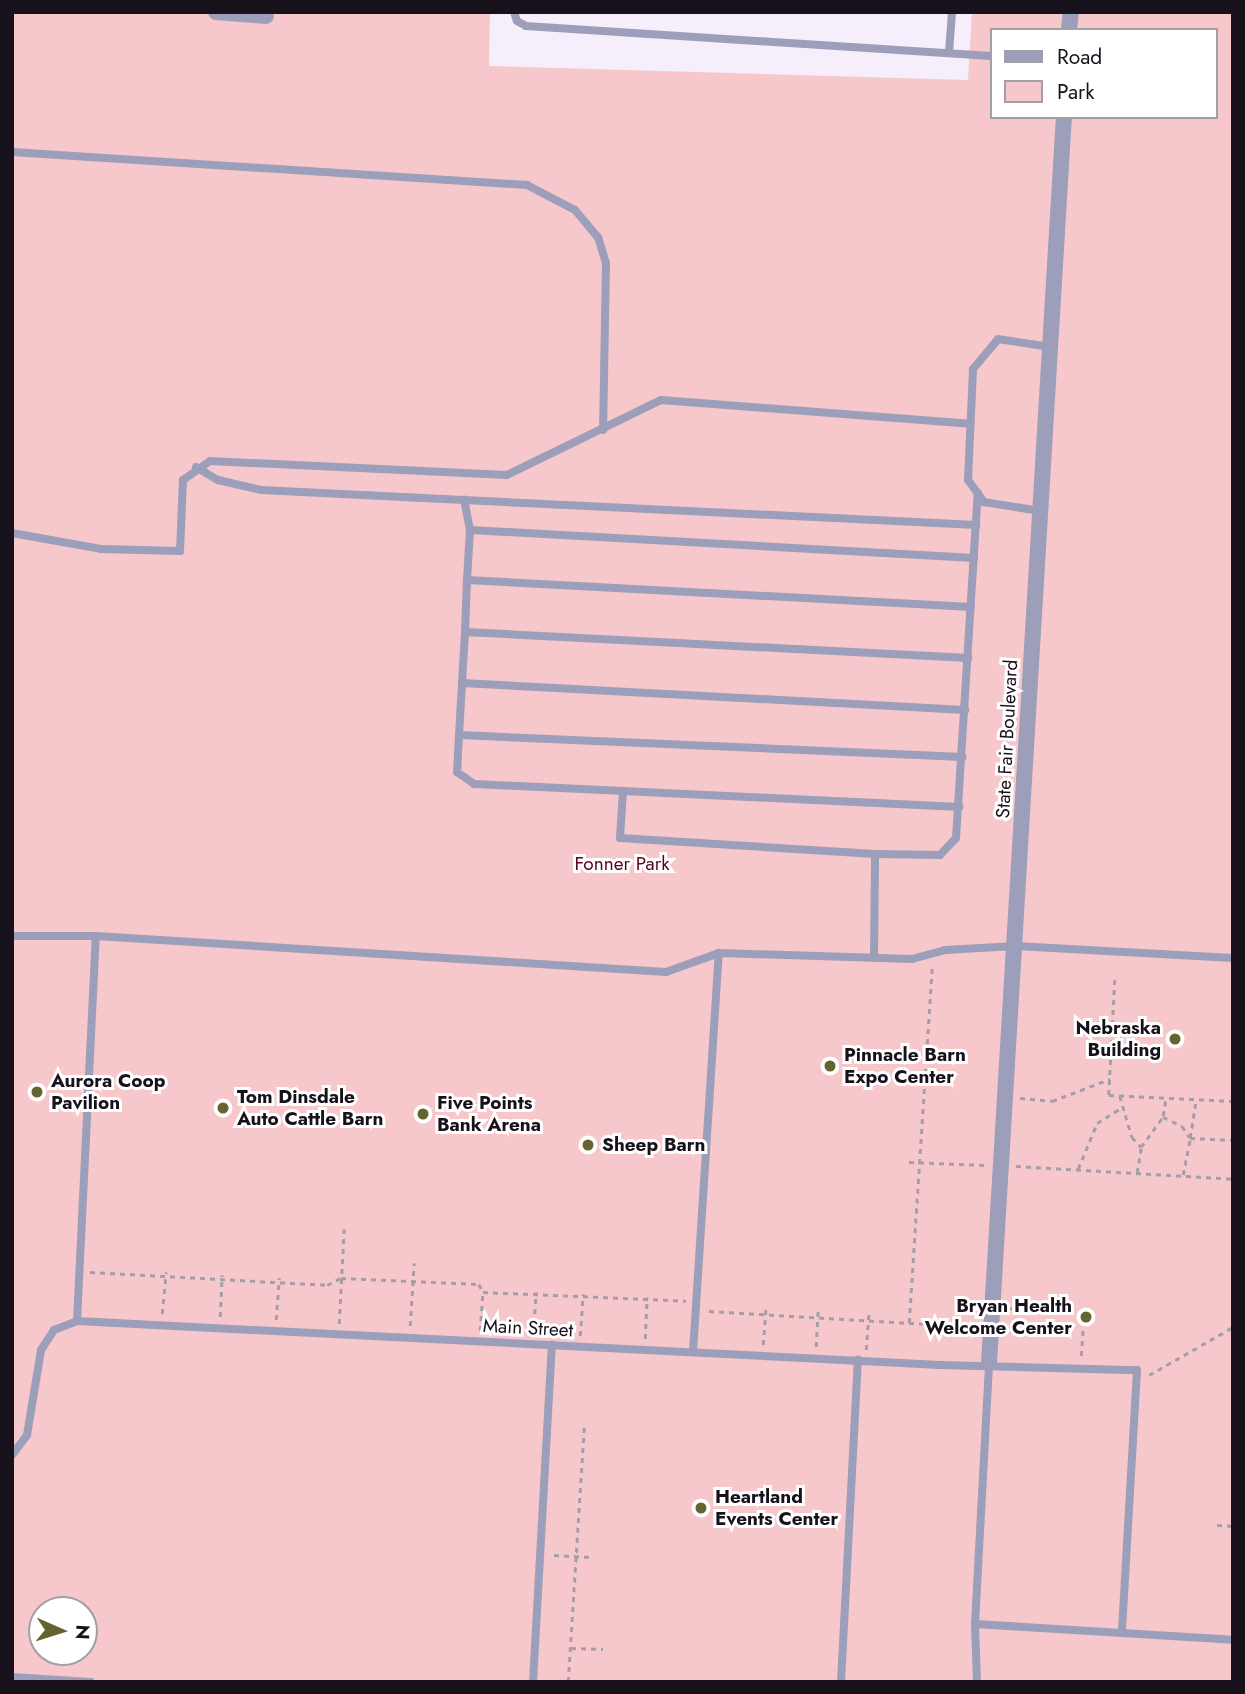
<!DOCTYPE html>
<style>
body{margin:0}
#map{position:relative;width:1245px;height:1694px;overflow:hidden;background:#f6eefb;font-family:Jost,sans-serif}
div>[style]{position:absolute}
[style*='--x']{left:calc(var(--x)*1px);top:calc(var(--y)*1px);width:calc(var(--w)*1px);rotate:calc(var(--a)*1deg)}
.green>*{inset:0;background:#f6c8cb}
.path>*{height:2.5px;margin-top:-1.25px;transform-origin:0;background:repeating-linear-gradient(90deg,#a59ea9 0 5px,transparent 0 10px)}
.lane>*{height:8px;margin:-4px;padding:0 4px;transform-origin:4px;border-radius:4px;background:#9c9eba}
.street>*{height:16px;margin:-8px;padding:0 8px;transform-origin:8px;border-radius:8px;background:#9c9eba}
.dots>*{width:19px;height:19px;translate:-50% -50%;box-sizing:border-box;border:4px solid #fff;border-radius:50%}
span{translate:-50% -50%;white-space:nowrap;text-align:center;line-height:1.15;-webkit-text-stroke:6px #fff;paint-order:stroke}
.street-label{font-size:19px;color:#17111b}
.park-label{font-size:19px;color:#5c021b}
.poi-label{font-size:19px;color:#17111b;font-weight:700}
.right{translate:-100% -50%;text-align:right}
.left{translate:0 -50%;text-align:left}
.frame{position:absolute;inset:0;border:14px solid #17111b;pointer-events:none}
.legend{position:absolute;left:990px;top:28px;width:228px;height:91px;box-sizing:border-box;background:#fff;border:2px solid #a2a0a4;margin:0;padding:9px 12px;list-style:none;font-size:21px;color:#17111b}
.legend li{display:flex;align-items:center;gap:14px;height:35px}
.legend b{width:35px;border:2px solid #a2a0a4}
.north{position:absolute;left:28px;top:1596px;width:70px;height:70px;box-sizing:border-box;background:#fff;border:2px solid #a2a0a4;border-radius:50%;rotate:93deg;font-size:19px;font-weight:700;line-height:28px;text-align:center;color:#17111b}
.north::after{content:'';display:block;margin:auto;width:24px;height:32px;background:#656330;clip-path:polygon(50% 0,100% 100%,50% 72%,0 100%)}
</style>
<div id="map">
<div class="green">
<i style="clip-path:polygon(evenodd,12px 12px,490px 12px,489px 66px,968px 80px,972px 12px,1233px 12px,1233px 1682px,12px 1682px,12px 12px,991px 30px,1215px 30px,1215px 117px,991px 117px,991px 30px,12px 12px,42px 1610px,84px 1610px,84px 1652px,42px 1652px,42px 1610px)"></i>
</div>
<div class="path">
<i style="--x:1115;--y:980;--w:115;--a:93"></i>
<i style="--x:1109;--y:1095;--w:124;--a:2.8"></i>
<i style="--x:1120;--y:1096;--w:43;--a:73.7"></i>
<i style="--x:1132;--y:1137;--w:13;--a:48"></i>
<i style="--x:1020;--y:1098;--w:32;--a:5"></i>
<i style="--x:1052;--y:1101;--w:62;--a:-20.8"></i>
<i style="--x:1163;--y:1116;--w:18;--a:-81"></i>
<i style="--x:1190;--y:1138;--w:38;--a:-81"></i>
<i style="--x:909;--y:1162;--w:76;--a:2.3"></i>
<i style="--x:1016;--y:1166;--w:217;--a:3.4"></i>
<i style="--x:1078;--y:1169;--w:50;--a:-67.6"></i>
<i style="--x:1097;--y:1123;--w:31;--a:-32"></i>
<i style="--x:1137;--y:1173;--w:26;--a:-81"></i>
<i style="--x:1141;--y:1147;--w:37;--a:-54"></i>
<i style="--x:1163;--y:1117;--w:21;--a:25"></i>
<i style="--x:1182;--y:1126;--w:14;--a:56"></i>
<i style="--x:1183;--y:1175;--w:38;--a:-79"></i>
<i style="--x:1190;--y:1138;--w:43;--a:2.7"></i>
<i style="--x:90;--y:1272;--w:237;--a:3.1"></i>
<i style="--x:327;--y:1285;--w:16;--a:-27"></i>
<i style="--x:341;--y:1278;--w:138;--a:2.5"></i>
<i style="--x:479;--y:1284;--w:9;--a:63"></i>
<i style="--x:1007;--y:1308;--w:36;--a:2"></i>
<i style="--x:709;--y:1311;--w:266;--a:3.4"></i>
<i style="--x:162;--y:1314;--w:42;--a:-84.6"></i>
<i style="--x:220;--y:1317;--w:42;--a:-87.3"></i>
<i style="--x:276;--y:1320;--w:42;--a:-85.9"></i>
<i style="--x:909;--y:1323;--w:357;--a:-86.3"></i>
<i style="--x:339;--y:1324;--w:95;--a:-87"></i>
<i style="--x:410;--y:1326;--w:63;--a:-86.4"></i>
<i style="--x:480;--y:1331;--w:39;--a:-86"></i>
<i style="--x:483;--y:1292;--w:203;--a:2.5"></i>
<i style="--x:533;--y:1334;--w:42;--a:-85.9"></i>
<i style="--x:580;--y:1336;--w:42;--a:-85.9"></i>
<i style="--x:645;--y:1339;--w:42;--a:-87.3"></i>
<i style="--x:763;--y:1345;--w:40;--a:-85.7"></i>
<i style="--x:816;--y:1347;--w:39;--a:-87"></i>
<i style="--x:866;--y:1350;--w:40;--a:-85.7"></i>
<i style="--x:1081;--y:1356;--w:30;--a:-86"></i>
<i style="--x:1149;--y:1375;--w:97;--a:-29.7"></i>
<i style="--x:1217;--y:1525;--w:16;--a:4"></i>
<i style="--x:554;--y:1555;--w:37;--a:3"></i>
<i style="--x:571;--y:1648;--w:32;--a:2"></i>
<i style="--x:568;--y:1682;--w:256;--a:-86.4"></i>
</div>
<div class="lane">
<i style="--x:514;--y:12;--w:9;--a:72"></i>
<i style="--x:517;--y:21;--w:10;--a:29"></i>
<i style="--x:526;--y:26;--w:466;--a:3.7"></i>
<i style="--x:949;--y:53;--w:41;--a:-85.8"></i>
<i style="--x:12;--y:152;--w:516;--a:3.67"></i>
<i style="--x:527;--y:185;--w:54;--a:27.5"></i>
<i style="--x:575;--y:210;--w:35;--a:50"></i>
<i style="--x:598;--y:237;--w:27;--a:73"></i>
<i style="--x:606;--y:263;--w:167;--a:91"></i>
<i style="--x:196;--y:467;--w:26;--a:31"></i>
<i style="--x:218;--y:480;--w:44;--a:13.1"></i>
<i style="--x:261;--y:490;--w:203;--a:2.8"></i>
<i style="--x:1040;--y:511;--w:57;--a:-170.9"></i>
<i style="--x:984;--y:502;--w:27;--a:-126"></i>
<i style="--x:968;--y:480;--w:111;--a:-87.4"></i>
<i style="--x:973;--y:369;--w:39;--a:-50"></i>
<i style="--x:998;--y:339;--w:53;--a:8.7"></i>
<i style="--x:470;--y:530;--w:31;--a:-101"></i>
<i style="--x:464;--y:500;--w:513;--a:2.8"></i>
<i style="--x:12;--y:533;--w:90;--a:10.2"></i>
<i style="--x:101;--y:549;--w:79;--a:1.5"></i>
<i style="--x:180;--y:551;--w:71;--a:-87.6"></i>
<i style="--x:183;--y:480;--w:33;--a:-35"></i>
<i style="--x:210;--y:461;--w:297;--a:2.7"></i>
<i style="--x:507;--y:475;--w:171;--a:-26"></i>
<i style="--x:661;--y:400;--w:310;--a:4.4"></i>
<i style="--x:467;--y:580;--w:52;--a:92.2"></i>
<i style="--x:465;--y:632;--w:504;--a:2.96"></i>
<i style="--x:971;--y:607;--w:505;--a:-176.93"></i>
<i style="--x:467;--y:580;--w:50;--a:-86.6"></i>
<i style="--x:470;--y:530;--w:505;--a:3.18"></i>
<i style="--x:465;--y:632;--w:51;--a:93.4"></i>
<i style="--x:462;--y:683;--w:504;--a:3.07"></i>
<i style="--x:462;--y:683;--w:52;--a:93.3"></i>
<i style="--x:459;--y:735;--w:504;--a:2.5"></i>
<i style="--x:459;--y:735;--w:37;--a:93"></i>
<i style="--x:457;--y:772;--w:21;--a:35"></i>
<i style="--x:474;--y:784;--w:486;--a:2.7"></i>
<i style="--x:623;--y:791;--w:47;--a:93.7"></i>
<i style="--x:620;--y:838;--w:256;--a:3.6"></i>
<i style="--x:12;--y:936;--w:84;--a:0"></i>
<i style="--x:874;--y:958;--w:104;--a:-89.4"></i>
<i style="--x:875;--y:854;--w:65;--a:0.9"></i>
<i style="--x:940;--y:855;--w:23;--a:-47"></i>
<i style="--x:956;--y:838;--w:346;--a:-86.4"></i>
<i style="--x:77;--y:1321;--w:385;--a:-87.2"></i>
<i style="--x:96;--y:936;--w:571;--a:3.61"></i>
<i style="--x:666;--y:972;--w:56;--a:-19.7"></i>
<i style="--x:693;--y:1352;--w:400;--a:-86.3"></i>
<i style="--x:719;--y:953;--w:193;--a:1.8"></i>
<i style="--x:912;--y:959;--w:34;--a:-15"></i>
<i style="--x:945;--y:950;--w:71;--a:-3.2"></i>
<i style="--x:1016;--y:946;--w:217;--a:3.2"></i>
<i style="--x:12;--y:1455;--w:25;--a:-53"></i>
<i style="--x:27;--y:1435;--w:86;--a:-80.6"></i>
<i style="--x:41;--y:1350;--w:24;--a:-57"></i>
<i style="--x:54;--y:1330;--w:25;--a:-21"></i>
<i style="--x:77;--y:1321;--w:864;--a:2.92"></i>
<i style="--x:940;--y:1365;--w:197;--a:1.5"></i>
<i style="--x:1137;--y:1370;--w:263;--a:93.3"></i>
<i style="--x:975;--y:1624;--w:258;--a:3.5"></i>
<i style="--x:12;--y:1677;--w:79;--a:3.6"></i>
<i style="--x:533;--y:1682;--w:338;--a:-86.8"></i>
<i style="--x:841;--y:1682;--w:323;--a:-87"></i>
<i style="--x:977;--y:1682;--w:58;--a:-92"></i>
<i style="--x:975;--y:1624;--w:261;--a:-86.9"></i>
</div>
<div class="street">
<i style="--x:216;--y:12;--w:50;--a:4.6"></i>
<i style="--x:1069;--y:30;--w:18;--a:-84"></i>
<i style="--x:989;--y:1363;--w:1248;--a:-86.56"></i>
</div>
<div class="dots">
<i style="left:1175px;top:1039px;background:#656330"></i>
<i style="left:830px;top:1066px;background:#656330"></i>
<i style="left:37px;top:1092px;background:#656330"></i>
<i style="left:223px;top:1108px;background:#656330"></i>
<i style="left:423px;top:1114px;background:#656330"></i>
<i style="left:588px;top:1145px;background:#656330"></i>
<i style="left:1086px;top:1317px;background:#656330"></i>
<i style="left:701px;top:1508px;background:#656330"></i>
</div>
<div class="street-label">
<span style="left:1007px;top:739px;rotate:-87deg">State Fair Boulevard</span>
<span style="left:528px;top:1328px;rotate:3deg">Main Street</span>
</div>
<div class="park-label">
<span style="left:622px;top:864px">Fonner Park</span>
</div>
<div class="poi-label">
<span class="right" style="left:1161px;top:1039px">Nebraska<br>Building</span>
<span class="left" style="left:844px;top:1066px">Pinnacle Barn<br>Expo Center</span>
<span class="left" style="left:51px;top:1092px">Aurora Coop<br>Pavilion</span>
<span class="left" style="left:237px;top:1108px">Tom Dinsdale<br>Auto Cattle Barn</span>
<span class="left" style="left:437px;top:1114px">Five Points<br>Bank Arena</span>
<span class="left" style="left:602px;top:1145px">Sheep Barn</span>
<span class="right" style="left:1072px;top:1317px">Bryan Health<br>Welcome Center</span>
<span class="left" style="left:715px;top:1508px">Heartland<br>Events Center</span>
</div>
<div class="frame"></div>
<ul class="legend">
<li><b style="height:9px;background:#9c9eba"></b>Road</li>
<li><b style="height:19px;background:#f6c8cb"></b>Park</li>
</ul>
<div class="north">N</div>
</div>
